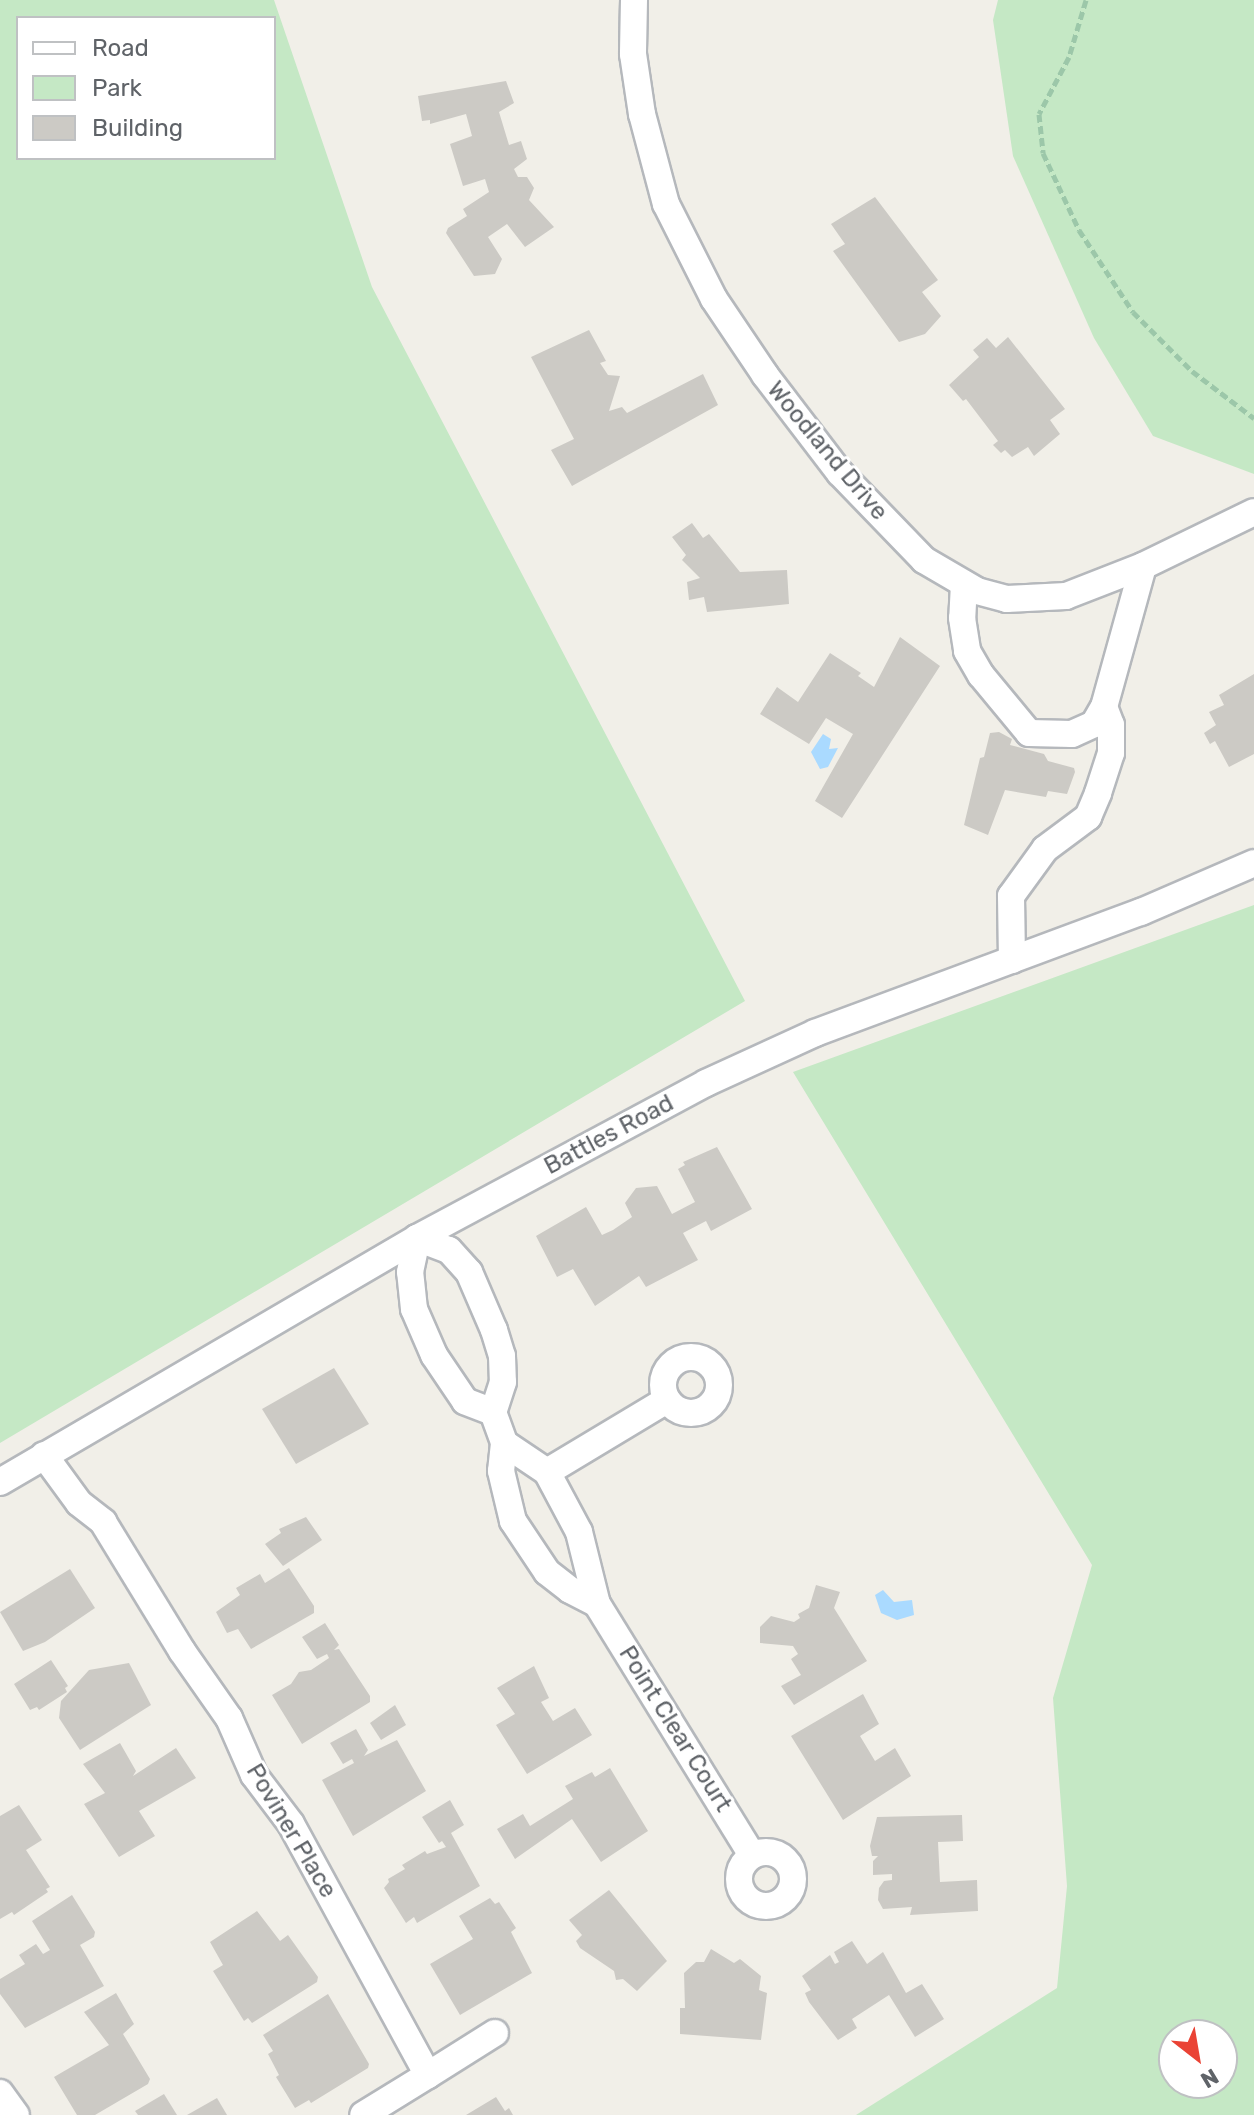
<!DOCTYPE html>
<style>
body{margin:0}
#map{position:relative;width:1254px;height:2115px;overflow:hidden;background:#f1efe8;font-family:Rubik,sans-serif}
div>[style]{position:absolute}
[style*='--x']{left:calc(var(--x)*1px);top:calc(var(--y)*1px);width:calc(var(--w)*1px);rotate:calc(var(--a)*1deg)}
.green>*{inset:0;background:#c5e8c5}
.water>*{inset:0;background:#aadaff}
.building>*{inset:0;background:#cccac5}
.path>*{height:5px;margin-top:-2.5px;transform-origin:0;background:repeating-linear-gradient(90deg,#9cc7a9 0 8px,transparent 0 12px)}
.roads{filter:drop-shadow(2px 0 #b5b8bc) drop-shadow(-2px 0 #b5b8bc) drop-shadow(0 2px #b5b8bc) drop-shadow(0 -2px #b5b8bc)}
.minor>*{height:26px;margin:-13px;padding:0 13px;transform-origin:13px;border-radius:13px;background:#fff}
.minor>.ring{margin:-13px;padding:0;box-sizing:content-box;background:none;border:26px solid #fff;border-radius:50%}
span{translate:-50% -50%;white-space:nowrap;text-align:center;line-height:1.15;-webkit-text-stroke:6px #fff;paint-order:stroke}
.street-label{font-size:24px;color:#5f6368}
.legend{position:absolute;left:16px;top:16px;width:260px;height:144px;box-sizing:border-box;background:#fff;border:2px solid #bfc1c3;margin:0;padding:10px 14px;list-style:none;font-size:24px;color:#5f6368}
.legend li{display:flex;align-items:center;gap:16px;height:40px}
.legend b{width:40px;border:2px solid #bfc1c3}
.north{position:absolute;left:1158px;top:2019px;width:80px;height:80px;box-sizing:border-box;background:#fff;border:2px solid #bfc1c3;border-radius:50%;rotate:149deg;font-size:22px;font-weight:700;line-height:32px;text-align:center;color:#5f6368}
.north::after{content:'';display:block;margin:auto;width:28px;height:36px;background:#ea4335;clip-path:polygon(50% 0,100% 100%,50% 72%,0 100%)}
</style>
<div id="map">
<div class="green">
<i style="clip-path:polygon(evenodd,0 0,274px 0,372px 287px,745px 1001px,0 1443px,0 0,274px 18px,274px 158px,18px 158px,18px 18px,274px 18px)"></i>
<i style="clip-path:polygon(998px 0,1254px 0,1254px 474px,1153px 436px,1094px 338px,1013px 156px,993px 20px)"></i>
<i style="clip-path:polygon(evenodd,1254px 905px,1254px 2115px,856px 2115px,1057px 1988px,1067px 1886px,1053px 1698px,1092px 1565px,793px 1072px,1254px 905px,1222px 2035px,1222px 2083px,1174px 2083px,1174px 2035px,1222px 2035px)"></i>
</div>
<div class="water">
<i style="clip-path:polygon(823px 734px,831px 739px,829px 749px,838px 748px,828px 767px,820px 769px,811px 752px)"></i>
<i style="clip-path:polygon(883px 1590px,894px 1602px,912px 1600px,914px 1615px,897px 1620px,881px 1613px,875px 1595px)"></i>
</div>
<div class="building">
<i style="clip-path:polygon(506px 81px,514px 103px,499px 112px,509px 145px,521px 141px,527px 159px,514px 169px,518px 177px,527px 177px,534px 188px,529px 200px,554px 227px,525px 247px,507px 224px,488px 237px,502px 259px,495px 274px,474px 276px,446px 233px,448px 228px,467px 216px,463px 209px,489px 192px,485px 179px,463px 186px,450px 144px,472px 136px,466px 114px,430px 124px,430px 120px,422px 121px,418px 96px)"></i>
<i style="clip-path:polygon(875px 197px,938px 280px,922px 292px,941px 316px,925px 334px,899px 342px,833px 251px,845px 244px,831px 224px)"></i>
<i style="clip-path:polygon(589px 330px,606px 361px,600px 363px,608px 375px,620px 376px,609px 411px,622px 407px,627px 413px,703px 374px,718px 405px,572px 486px,551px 450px,574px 439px,531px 357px)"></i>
<i style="clip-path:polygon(1008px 337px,1065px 409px,1050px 420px,1060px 434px,1034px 456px,1028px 447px,1012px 457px,1005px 450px,1001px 453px,993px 445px,998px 441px,966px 399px,963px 401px,949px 385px,979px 357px,973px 350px,987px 338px,996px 348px)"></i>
<i style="clip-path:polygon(692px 523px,703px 538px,709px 534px,740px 572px,787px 570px,789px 604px,707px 612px,704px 597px,689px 600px,687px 582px,700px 578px,682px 560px,686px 555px,672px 537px)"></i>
<i style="clip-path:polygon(900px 637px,940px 666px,842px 818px,815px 801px,853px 734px,826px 718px,809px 744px,760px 714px,777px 687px,798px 702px,830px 653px,861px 673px,858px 676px,874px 687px)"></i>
<i style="clip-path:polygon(1254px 674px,1254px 754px,1229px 767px,1215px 741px,1210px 744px,1204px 733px,1216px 725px,1209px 712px,1224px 705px,1219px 695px)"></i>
<i style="clip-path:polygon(999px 732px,1012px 739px,1010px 745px,1044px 754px,1048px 761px,1074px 768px,1075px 772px,1067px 794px,1048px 791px,1046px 797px,1005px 790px,988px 835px,964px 825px,980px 758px,984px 757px,990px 733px)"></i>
<i style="clip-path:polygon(717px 1147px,752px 1209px,711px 1231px,706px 1221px,683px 1233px,698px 1260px,646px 1287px,639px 1276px,595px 1306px,573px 1269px,557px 1277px,536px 1236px,586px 1207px,602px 1235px,613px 1230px,632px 1217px,625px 1203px,636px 1188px,657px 1186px,672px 1214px,695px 1202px,678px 1169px,685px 1165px,683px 1162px)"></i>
<i style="clip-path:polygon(334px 1368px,369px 1424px,296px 1464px,262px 1409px)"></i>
<i style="clip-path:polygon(306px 1517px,322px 1540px,283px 1566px,265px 1544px,281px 1533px,279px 1529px)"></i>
<i style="clip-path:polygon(289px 1568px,314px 1606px,314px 1613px,251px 1649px,238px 1629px,227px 1633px,216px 1612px,240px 1595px,236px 1588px,260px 1574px,265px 1583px)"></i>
<i style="clip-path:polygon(70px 1569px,95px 1608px,45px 1642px,23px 1651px,0 1612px)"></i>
<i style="clip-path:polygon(816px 1585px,840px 1592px,834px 1608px,867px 1661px,794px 1705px,781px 1686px,801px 1675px,791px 1659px,798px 1654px,793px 1646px,760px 1643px,760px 1627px,771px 1616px,794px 1622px,800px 1618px,798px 1614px,809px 1608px)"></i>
<i style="clip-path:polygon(325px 1623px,339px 1645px,334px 1650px,339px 1649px,345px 1658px,370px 1696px,370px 1702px,302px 1744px,272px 1695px,291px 1684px,299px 1672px,311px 1670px,329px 1658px,327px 1654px,317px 1659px,302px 1637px)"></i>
<i style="clip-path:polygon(51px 1660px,68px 1686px,65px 1688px,67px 1692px,39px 1710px,37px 1707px,30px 1710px,14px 1684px)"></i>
<i style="clip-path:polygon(129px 1663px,151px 1705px,80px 1750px,59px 1718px,61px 1701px,89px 1670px)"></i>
<i style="clip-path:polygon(534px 1666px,549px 1698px,541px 1702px,553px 1721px,575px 1708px,592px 1735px,527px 1774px,496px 1725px,515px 1714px,497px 1688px)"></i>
<i style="clip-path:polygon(863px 1694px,879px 1724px,860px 1736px,875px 1761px,895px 1748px,911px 1776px,843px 1820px,791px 1736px)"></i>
<i style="clip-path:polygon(395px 1705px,406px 1725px,381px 1740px,370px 1723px)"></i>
<i style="clip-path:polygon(356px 1729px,368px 1750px,364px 1756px,397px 1740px,426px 1791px,353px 1836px,322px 1780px,354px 1763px,352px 1759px,343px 1764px,330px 1743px)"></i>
<i style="clip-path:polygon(120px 1743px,136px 1771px,133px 1776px,176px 1748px,196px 1778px,139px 1811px,155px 1836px,119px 1857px,84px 1804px,105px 1793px,83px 1764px)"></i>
<i style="clip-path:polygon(610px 1768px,648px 1831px,601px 1862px,572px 1819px,515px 1859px,497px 1829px,523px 1814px,530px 1826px,573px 1799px,565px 1786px,592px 1772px,595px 1777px)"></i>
<i style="clip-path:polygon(450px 1800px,464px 1825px,451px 1833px,480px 1886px,417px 1923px,414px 1917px,406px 1923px,384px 1888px,389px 1882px,388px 1879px,405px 1869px,402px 1865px,425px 1851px,427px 1854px,446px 1847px,442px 1841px,439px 1843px,422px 1817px)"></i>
<i style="clip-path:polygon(19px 1805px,42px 1840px,26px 1850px,50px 1887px,46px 1889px,48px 1892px,14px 1915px,12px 1912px,0 1919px,0 1816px)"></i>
<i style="clip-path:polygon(962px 1815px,963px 1841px,938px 1842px,940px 1882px,977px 1880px,978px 1911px,910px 1915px,912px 1907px,883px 1909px,878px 1900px,879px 1888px,884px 1881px,892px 1880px,892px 1874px,873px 1875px,873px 1861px,878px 1856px,872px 1856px,870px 1846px,877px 1817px)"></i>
<i style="clip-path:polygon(609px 1890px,667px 1961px,637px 1991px,623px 1979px,616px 1980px,614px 1971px,580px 1948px,576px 1941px,582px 1935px,569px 1920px)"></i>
<i style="clip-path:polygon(72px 1895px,95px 1932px,94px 1937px,80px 1945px,104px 1986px,25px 2028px,0 1994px,0 1979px,25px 1964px,19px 1955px,36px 1944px,43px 1954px,50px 1950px,32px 1921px)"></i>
<i style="clip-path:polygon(490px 1898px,495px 1904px,499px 1902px,516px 1928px,511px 1932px,532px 1973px,460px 2015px,430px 1964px,473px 1939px,459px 1916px)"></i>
<i style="clip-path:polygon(257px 1911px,280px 1941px,288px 1935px,318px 1977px,317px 1982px,252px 2023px,248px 2018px,244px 2021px,213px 1971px,223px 1965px,210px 1942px)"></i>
<i style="clip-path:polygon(852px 1941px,867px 1964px,883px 1952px,906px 1993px,922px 1984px,944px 2019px,915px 2037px,889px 1995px,852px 2019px,857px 2028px,838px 2040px,809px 2002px,805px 1993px,811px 1990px,802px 1976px,830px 1955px,835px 1964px,839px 1962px,834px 1952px)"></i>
<i style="clip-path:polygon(711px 1949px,734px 1963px,740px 1959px,761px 1976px,759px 1990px,767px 1993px,761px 2040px,680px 2034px,680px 2008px,685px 2008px,684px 1973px,696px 1962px,704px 1962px)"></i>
<i style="clip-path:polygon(116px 1993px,134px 2024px,123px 2034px,150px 2079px,148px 2084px,95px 2115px,77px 2115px,54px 2077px,109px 2045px,84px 2012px)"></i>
<i style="clip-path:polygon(328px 1994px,369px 2064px,368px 2068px,311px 2103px,309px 2100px,295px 2108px,276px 2077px,279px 2075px,268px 2054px,273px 2051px,263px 2035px)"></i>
<i style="clip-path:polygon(164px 2094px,177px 2115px,138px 2115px,135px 2111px)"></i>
<i style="clip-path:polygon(496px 2097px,505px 2111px,509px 2108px,513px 2115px,466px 2115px)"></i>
<i style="clip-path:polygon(217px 2098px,227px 2115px,187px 2115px)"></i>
</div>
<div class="path">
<i style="--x:1086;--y:0;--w:59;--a:106.6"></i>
<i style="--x:1069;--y:57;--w:64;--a:117.8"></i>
<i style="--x:1039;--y:114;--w:39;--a:84"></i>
<i style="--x:1043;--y:153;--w:85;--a:64.9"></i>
<i style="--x:1079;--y:230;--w:98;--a:56.6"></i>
<i style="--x:1133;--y:312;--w:83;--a:45"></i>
<i style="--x:1192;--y:371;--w:78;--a:37.2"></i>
</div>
<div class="roads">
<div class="minor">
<i style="--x:634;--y:0;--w:54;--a:91.1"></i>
<i style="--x:633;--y:54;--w:61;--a:81.5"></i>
<i style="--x:642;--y:114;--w:93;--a:75.1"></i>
<i style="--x:666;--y:204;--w:106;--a:63.2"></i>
<i style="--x:714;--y:299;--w:92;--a:56.1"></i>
<i style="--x:765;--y:375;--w:123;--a:52.6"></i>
<i style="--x:840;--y:473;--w:121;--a:46"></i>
<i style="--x:924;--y:560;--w:61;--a:30.3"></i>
<i style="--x:977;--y:591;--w:31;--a:15"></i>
<i style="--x:1007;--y:599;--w:59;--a:-2.9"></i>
<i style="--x:1066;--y:596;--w:83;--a:-21.3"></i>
<i style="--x:1143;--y:566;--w:123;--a:-25.9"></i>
<i style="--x:964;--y:584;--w:34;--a:93"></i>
<i style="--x:962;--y:618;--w:33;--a:81"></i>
<i style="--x:967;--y:651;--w:28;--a:60"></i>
<i style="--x:981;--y:675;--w:75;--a:50.4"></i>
<i style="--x:1029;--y:733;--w:43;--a:1.3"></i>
<i style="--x:1072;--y:734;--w:24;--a:-24"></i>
<i style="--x:1094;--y:724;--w:20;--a:-60"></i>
<i style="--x:1104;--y:707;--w:146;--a:-74.5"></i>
<i style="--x:1012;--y:960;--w:64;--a:-90.9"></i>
<i style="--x:1011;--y:896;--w:58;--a:-54.1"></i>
<i style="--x:1045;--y:849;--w:54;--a:-36.7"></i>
<i style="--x:1088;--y:817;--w:26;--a:-67"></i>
<i style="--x:1098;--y:793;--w:42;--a:-72"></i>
<i style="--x:1111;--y:753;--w:28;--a:-90"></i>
<i style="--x:1111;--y:725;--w:19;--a:-111"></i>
<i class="ring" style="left:663px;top:1357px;width:30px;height:30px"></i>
<i style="--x:493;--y:1412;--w:30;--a:-159"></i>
<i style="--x:465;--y:1401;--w:55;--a:-124"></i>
<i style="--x:434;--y:1355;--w:50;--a:-113.5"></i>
<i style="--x:414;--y:1309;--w:37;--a:-96"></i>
<i style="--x:410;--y:1272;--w:35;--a:-78"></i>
<i style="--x:417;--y:1238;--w:34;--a:21"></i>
<i style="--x:449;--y:1250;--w:30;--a:48"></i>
<i style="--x:469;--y:1272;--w:63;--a:66.7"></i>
<i style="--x:494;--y:1330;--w:27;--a:73"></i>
<i style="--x:502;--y:1356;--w:26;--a:88"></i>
<i style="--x:503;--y:1382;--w:32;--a:108"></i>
<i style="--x:493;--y:1412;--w:33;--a:70"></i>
<i style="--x:504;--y:1443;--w:28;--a:96"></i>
<i style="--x:501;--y:1471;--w:51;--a:76.5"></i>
<i style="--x:513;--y:1521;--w:61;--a:56.3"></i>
<i style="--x:547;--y:1572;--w:29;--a:38"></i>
<i style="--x:570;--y:1590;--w:30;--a:27"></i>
<i style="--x:504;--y:1443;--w:52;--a:34"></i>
<i style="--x:547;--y:1472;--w:68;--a:61.9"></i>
<i style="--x:579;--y:1532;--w:74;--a:76"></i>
<i style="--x:597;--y:1604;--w:295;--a:58.3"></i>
<i style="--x:44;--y:1455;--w:59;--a:53.9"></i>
<i style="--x:79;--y:1503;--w:31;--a:38"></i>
<i style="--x:103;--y:1522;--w:151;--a:58.5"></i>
<i style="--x:182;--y:1651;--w:82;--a:55"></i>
<i style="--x:229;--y:1718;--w:62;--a:66.3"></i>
<i style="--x:254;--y:1775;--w:61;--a:52.9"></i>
<i style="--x:291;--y:1824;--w:286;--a:61.4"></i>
<i style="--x:428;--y:2075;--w:76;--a:148.4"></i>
<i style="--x:547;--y:1472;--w:140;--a:-31"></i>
<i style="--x:0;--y:1482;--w:483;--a:-30.3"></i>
<i style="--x:417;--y:1238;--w:328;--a:-28.2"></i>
<i style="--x:706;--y:1083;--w:120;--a:-24.6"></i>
<i style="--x:815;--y:1033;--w:348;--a:-20.4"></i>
<i style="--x:1141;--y:912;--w:123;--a:-23.4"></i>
<i class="ring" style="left:739px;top:1852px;width:28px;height:28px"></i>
<i style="--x:428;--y:2075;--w:79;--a:-32.1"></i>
<i style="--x:0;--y:2093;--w:27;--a:54"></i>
</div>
</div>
<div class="street-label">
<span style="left:827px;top:451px;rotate:50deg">Woodland Drive</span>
<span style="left:609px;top:1135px;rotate:-28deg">Battles Road</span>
<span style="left:675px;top:1729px;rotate:58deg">Point Clear Court</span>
<span style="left:291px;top:1831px;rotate:59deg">Poviner Place</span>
</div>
<ul class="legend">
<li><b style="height:10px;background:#fff"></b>Road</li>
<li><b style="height:22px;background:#c5e8c5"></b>Park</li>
<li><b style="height:22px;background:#cccac5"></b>Building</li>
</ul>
<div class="north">N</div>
</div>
